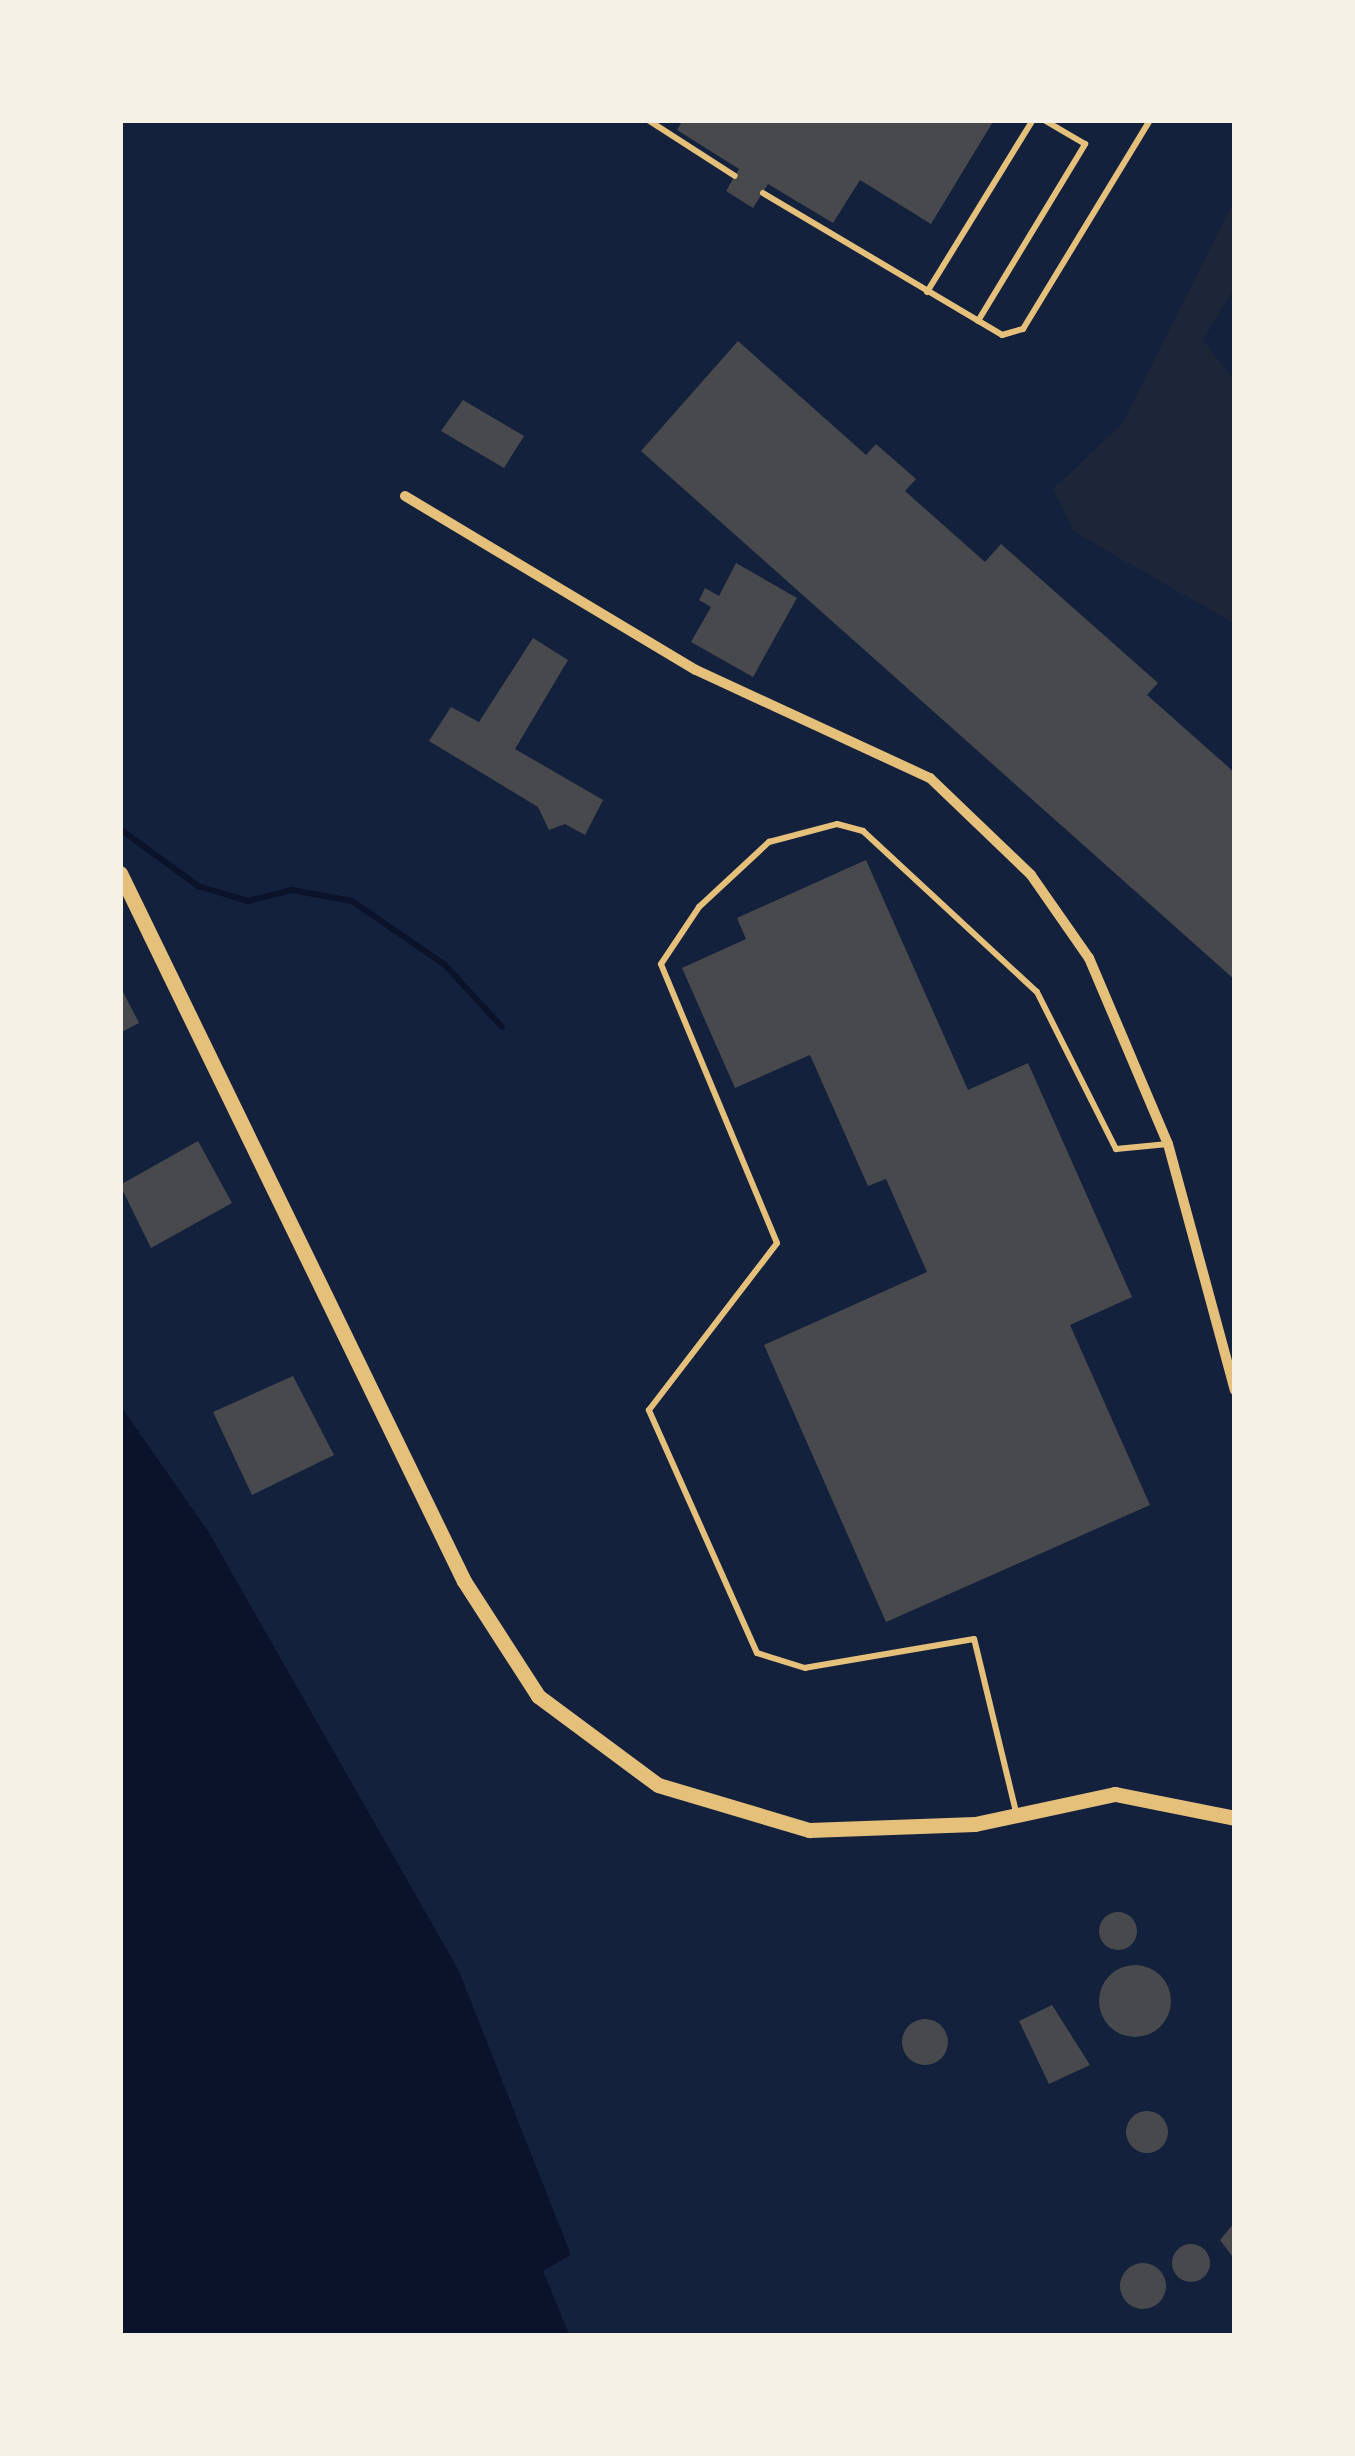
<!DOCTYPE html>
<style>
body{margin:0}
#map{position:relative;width:1355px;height:2456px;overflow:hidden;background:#14213d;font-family:"Times New Roman",serif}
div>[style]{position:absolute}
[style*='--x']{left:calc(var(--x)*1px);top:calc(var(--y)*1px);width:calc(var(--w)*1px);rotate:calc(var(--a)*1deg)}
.green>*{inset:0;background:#1d2539}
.water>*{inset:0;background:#0b132b}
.stream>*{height:6px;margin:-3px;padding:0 3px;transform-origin:3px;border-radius:3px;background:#0b132b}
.building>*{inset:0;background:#48494c}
.round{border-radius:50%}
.service>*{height:6px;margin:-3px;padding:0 3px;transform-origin:3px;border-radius:3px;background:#e5c07b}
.minor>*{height:10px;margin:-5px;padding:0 5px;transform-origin:5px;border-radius:5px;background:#e5c07b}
.secondary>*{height:15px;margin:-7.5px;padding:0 7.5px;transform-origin:7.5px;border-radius:7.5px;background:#e5c07b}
span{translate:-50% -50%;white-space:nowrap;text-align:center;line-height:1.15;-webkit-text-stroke:12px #f6f1e7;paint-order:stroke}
.frame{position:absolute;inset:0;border:123px solid #f6f1e7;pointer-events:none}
</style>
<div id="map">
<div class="green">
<i style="clip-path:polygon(1235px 200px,1235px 287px,1203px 340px,1235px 382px,1235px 624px,1074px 532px,1053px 489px,1122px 424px)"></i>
</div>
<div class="water">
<i style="clip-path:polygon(120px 1405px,208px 1531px,459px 1971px,571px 2255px,543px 2271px,570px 2336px,120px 2336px)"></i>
</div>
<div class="stream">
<i style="--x:120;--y:829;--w:97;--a:36.2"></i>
<i style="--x:198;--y:886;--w:52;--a:16.7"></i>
<i style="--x:248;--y:901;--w:45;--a:-14"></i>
<i style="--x:292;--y:890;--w:61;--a:10.4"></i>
<i style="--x:352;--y:901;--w:113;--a:34.5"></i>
<i style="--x:445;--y:965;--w:84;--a:47.4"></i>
</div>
<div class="building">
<i style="clip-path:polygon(683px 120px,994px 120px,931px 224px,860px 180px,833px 223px,768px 184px,753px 208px,726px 191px,739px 169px,677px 130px)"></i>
<i style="clip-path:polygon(738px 341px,866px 455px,876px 444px,916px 479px,905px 491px,985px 562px,1001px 544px,1158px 683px,1147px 695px,1235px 773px,1235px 980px,641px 451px)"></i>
<i style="clip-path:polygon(463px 400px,524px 436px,504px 468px,441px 431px)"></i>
<i style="clip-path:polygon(736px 563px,797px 598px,753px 677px,691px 642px,711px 607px,699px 600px,705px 588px,719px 596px)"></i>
<i style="clip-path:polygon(533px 638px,568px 660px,515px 749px,603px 800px,585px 835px,565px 824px,549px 830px,538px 807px,429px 741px,451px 707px,479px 722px)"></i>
<i style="clip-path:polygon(866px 860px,968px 1090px,1028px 1063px,1132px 1297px,1070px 1325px,1150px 1505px,886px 1622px,764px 1345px,927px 1272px,886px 1179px,868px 1186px,810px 1055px,735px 1088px,682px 968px,746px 939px,737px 918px)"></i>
<i style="clip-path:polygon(120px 986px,139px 1023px,120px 1033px)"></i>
<i style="clip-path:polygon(198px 1141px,232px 1203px,151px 1248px,120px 1185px)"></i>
<i style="clip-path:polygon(293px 1376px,334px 1455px,252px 1495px,213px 1412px)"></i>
<i class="round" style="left:1099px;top:1912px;width:38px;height:38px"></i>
<i class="round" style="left:1099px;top:1965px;width:72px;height:72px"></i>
<i style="clip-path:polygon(1052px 2005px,1090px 2065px,1049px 2084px,1019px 2021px)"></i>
<i class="round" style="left:902px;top:2019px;width:46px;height:46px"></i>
<i class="round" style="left:1126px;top:2111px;width:42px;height:42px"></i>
<i style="clip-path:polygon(1235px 2222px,1235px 2260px,1220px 2240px)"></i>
<i class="round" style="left:1172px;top:2244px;width:38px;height:38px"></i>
<i class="round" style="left:1120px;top:2263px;width:46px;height:46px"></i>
</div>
<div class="service">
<i style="--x:648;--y:120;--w:103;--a:32.8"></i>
<i style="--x:763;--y:193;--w:278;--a:30.7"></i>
<i style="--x:1002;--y:335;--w:22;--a:-16"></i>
<i style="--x:1023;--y:329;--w:245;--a:-58.7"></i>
<i style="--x:927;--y:292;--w:202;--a:-58.4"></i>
<i style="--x:978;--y:321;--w:207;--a:-58.8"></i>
<i style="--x:1085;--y:144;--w:48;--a:-149.7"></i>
<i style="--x:1016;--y:1812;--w:178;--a:-103.6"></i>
<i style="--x:974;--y:1639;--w:171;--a:170.3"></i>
<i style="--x:805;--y:1668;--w:50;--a:-162.6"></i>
<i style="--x:757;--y:1653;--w:266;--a:-114"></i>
<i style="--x:649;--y:1410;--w:210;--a:-52.5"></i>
<i style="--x:777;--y:1243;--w:302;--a:-112.6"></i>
<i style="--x:661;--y:964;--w:69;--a:-56.3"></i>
<i style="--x:699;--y:907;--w:96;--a:-42.9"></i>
<i style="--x:769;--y:842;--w:70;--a:-14.8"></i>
<i style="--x:837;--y:824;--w:27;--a:15"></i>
<i style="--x:863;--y:831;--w:237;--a:42.8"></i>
<i style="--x:1037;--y:992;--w:176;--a:63.3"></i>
<i style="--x:1116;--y:1149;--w:52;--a:-5.5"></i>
</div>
<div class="minor">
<i style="--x:405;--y:496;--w:339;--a:30.9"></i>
<i style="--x:696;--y:670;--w:258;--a:24.8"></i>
<i style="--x:930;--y:778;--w:140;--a:43.8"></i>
<i style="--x:1031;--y:875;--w:101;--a:55.1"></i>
<i style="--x:1089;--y:958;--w:202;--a:67"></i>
<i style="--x:1168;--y:1144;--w:255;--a:74.8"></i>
</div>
<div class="secondary">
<i style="--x:120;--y:873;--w:787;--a:64.09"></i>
<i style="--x:464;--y:1581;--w:137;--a:57.2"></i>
<i style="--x:538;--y:1696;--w:149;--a:36.6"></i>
<i style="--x:658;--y:1785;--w:158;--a:16.6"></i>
<i style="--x:809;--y:1830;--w:166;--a:-2.1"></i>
<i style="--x:975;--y:1824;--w:143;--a:-12.1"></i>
<i style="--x:1115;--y:1794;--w:122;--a:11.3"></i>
</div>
<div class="frame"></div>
</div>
